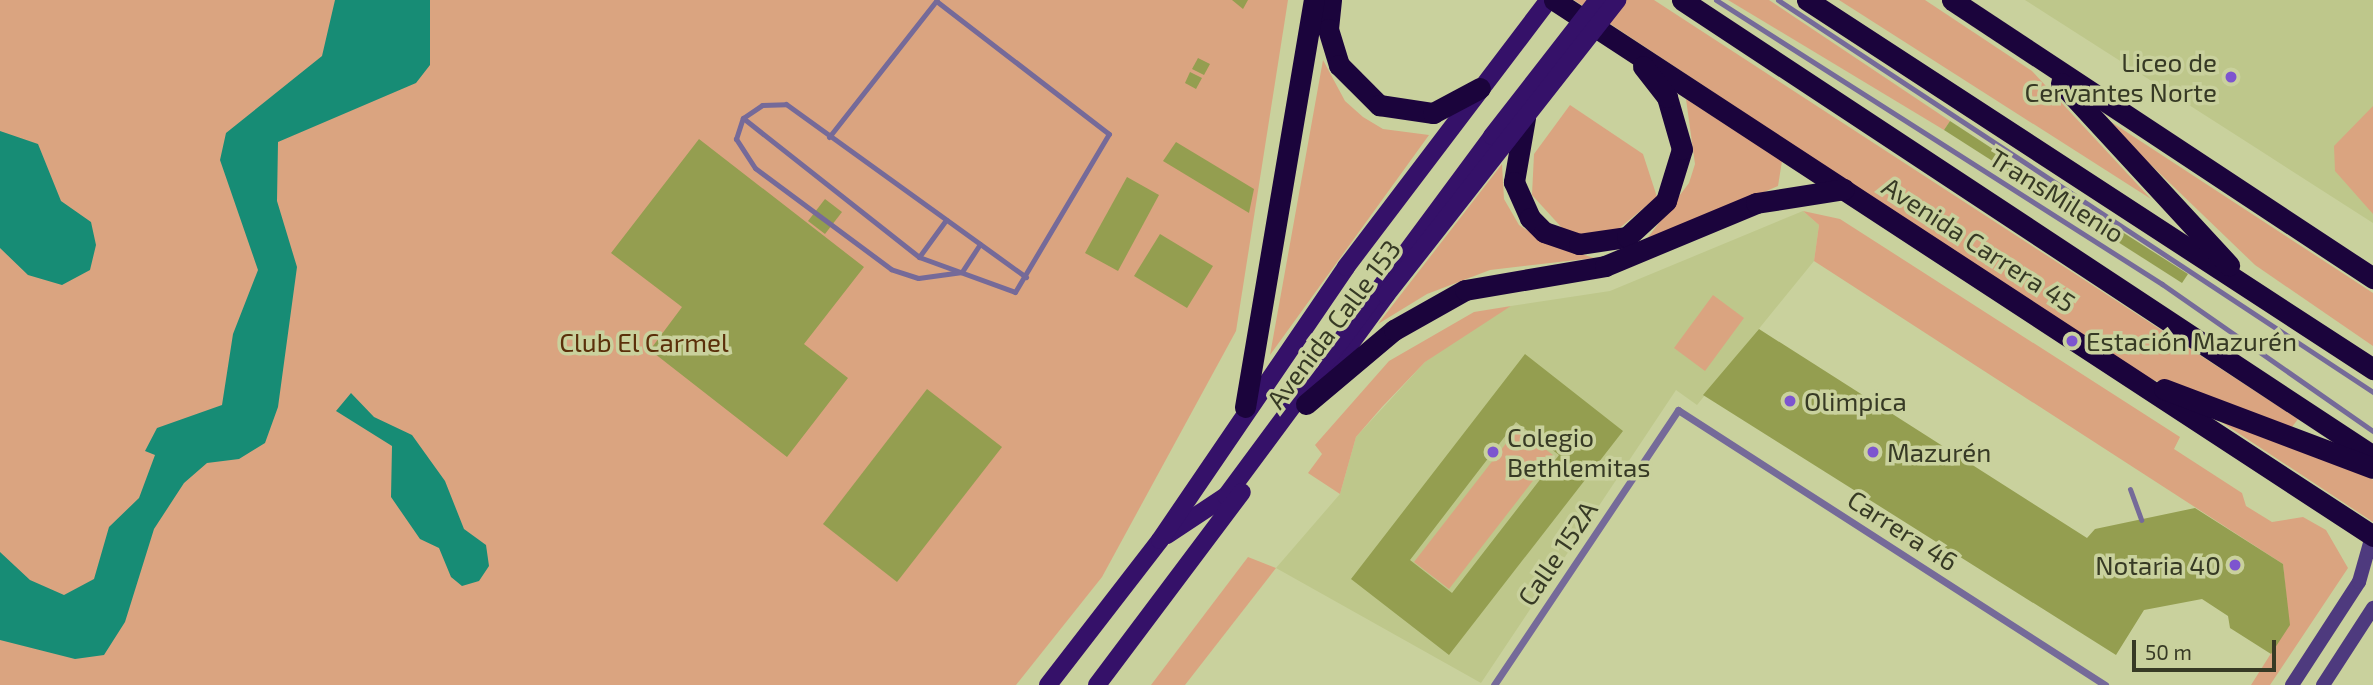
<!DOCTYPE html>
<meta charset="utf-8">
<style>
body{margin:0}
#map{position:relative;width:2373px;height:685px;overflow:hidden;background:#c9d19d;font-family:"Exo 2",sans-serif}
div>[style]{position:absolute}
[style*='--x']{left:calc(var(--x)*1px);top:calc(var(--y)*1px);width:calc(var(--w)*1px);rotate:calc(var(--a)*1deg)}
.built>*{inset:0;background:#bec78b}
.green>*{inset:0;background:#daa480}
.water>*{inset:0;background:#178c75}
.building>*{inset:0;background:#949e50}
.lane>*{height:5px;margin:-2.5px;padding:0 2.5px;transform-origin:2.5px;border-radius:2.5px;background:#756a99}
.street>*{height:7px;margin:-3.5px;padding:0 3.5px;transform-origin:3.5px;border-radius:3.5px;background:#756a99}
.secondary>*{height:14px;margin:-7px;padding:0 7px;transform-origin:7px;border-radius:7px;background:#4e3a7e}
.primary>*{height:18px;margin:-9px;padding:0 9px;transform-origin:9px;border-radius:9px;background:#351169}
.highway>*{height:21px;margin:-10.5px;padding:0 10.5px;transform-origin:10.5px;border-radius:10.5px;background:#1b043c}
.primary-bridge>*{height:18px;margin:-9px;padding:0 9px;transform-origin:9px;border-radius:9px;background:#351169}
.dots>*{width:19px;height:19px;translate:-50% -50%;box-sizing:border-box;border:4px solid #c9d19d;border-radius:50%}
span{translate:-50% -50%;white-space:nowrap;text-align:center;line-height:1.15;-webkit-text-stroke:7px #c9d19d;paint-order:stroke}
.poi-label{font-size:26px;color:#373a25}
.right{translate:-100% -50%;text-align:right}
.left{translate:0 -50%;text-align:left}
.street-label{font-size:26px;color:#373a25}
.park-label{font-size:26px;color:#5b2f0a}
.scale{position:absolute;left:2132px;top:640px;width:144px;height:32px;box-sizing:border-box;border:4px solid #373a25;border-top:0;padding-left:9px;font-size:21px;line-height:24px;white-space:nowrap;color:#373a25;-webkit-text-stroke:5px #c9d19d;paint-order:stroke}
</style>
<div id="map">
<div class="built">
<i style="clip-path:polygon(2025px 0,2373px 0,2373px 223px,2264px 153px)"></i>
<i style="clip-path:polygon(1803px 211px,1819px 225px,1814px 261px,1697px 405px,1676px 390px,1481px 683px,1276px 568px,1340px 494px,1356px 437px,1425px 362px,1476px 325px,1511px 306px,1610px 291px)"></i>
</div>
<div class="green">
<i style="clip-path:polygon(0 0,1288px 0,1236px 331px,1102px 577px,1016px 685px,0 685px)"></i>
<i style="clip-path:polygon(1574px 0,1654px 0,2298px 419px,2292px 427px,2142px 376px)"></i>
<i style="clip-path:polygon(1728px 0,1769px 0,1950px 121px,1944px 130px)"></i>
<i style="clip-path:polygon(1839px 0,1925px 0,2032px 71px,2151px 199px)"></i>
<i style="clip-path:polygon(1323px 60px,1345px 101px,1363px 117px,1383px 129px,1429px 135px,1270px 355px)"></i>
<i style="clip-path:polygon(1686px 99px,1782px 161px,1778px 186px,1643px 244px,1689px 183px,1695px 164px)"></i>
<i style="clip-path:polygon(1570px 105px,1643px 154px,1657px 197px,1616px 231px,1579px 235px,1563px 229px,1532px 195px,1534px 154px)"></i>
<i style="clip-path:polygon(2373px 106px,2373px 214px,2335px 171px,2334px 146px)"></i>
<i style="clip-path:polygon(2096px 112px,2373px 293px,2373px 346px,2255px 265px)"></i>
<i style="clip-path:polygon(1502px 164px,1504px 199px,1519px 225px,1547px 243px,1594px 258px,1490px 270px,1427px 294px,1378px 324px)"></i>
<i style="clip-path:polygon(1803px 211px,1840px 219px,2180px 437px,2174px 449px,2242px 493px,2246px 506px,2272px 522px,2303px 517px,2326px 530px,2348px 568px,2270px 685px,2251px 685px,2289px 625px,2283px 564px,1814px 261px,1819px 225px)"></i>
<i style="clip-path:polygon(1713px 295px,1744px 318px,1705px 371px,1674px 348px)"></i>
<i style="clip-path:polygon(1511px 306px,1425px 362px,1382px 407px,1356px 437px,1340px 494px,1308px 473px,1322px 454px,1315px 445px,1389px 361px,1474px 312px)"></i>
<i style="clip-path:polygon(2220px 421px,2342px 460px,2373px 480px,2373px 522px)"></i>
<i style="clip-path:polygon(1518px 428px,1553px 455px,1449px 589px,1414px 562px)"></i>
<i style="clip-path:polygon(1248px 557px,1276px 568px,1185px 685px,1151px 685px)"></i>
</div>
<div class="water">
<i style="clip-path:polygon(335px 0,430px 0,430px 65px,416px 83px,278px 142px,277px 201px,297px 267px,278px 407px,265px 443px,239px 459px,207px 463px,184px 483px,154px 529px,125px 622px,104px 655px,75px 659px,0 640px,0 552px,30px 580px,64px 595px,94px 579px,109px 527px,139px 498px,155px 455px,145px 451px,157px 428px,222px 405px,233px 334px,258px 270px,220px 160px,226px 133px,322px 56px)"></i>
<i style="clip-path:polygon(0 131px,38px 144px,61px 201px,91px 222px,96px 245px,90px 270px,62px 285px,28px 275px,0 248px)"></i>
<i style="clip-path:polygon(351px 393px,374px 417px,412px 435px,445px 481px,464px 529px,486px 545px,489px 566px,479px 581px,462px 586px,451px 577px,439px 548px,420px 539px,391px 497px,392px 446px,336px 411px)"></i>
</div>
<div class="building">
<i style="clip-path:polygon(1232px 0,1248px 0,1243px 9px)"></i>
<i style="clip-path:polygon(1198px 58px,1210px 64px,1204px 75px,1192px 69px)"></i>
<i style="clip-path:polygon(1190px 72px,1202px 78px,1196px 89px,1185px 83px)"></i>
<i style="clip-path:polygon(1950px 121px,2036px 177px,2030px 185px,1944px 130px)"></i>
<i style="clip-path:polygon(699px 139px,864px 267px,804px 344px,848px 378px,787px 457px,650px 350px,682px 307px,611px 253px)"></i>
<i style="clip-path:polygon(1176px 142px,1254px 189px,1249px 213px,1163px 161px)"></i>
<i style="clip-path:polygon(1127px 177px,1159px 195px,1118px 271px,1085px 253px)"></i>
<i style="clip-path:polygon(825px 199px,842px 212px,825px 234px,808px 221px)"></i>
<i style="clip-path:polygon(2102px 219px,2188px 274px,2182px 283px,2096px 228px)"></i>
<i style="clip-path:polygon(1160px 234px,1213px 266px,1187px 308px,1134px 276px)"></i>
<i style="clip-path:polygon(1759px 329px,2087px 538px,2095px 529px,2195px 508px,2283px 564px,2290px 625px,2271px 654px,2230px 628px,2228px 616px,2202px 599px,2144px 610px,2116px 655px,1703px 395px)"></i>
<i style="clip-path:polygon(evenodd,1525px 354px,1623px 431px,1449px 655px,1351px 579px,1525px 354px,1516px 422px,1559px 455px,1452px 593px,1410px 560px,1516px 422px)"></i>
<i style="clip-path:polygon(927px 389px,1002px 447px,897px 582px,823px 524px)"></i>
</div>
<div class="lane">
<i style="--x:1716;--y:0;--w:529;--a:32.49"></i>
<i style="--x:2162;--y:284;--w:257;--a:34.9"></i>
<i style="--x:1778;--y:0;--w:713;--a:33.38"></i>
<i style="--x:743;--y:118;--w:224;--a:38.3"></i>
<i style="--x:919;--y:257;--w:102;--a:20"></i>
<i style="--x:1015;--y:292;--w:184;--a:-59.3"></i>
<i style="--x:1109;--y:134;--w:218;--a:-142.4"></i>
<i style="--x:829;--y:137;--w:174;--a:-51.8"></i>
<i style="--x:980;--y:244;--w:33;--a:123"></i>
<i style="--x:962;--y:272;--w:44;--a:172.2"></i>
<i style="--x:918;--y:278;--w:28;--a:-162"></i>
<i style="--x:891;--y:269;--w:169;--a:-143.4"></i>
<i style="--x:755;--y:168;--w:35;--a:-123"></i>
<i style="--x:736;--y:139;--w:22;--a:-72"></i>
<i style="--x:743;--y:118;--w:23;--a:-34"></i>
<i style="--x:762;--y:105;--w:24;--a:-2"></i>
<i style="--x:786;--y:104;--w:296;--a:35.8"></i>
<i style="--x:919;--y:257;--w:46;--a:-53.9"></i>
<i style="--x:2130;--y:489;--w:33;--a:70"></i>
</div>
<div class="street">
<i style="--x:1494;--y:685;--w:331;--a:-56.2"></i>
<i style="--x:1678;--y:410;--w:508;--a:32.78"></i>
</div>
<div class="secondary">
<i style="--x:2292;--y:685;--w:123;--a:-57"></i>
<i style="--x:2359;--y:582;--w:48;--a:-74.2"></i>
<i style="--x:2323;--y:685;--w:92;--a:-57"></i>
</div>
<div class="primary">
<i style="--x:1329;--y:373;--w:97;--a:-53.8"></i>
<i style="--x:1167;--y:535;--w:71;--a:-33.5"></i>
<i style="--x:1226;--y:496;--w:448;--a:-53.5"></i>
<i style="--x:1048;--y:685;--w:183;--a:-52.3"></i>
<i style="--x:1160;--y:540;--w:330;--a:-55.7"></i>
<i style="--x:1346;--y:267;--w:335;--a:-52.8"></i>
<i style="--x:1097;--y:685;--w:241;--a:-53.1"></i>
</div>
<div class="highway">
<i style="--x:1331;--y:0;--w:29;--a:96"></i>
<i style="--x:1328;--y:29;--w:38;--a:73"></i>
<i style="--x:1339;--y:65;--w:57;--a:45"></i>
<i style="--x:1379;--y:105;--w:55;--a:8.4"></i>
<i style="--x:1433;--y:113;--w:53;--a:-28"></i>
<i style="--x:1554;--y:0;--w:979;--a:33.2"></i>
<i style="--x:1682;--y:0;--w:828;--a:33.42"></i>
<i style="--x:1807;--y:0;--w:676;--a:33.1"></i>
<i style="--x:1952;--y:0;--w:505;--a:33.44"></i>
<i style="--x:2061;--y:83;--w:248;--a:47.3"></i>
<i style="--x:1525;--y:118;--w:65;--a:99.8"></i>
<i style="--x:1514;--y:182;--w:39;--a:66"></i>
<i style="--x:1530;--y:218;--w:20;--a:45"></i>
<i style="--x:1544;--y:232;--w:37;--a:19"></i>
<i style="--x:1579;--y:244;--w:49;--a:-8.3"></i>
<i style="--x:1627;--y:237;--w:53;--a:-42.7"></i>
<i style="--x:1666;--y:201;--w:54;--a:-72.9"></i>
<i style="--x:1682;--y:149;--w:54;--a:-106.1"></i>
<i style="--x:1667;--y:97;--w:39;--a:-128"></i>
<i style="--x:2164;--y:389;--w:223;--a:20.7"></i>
<i style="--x:1306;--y:404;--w:115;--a:-40.1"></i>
<i style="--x:1394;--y:330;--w:81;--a:-29.4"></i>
<i style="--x:1465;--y:290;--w:142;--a:-9.7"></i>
<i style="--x:1605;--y:266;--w:164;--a:-22.6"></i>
<i style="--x:1756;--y:203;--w:89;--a:-9"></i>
<i style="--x:1245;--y:407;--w:413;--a:-80.4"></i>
</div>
<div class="primary-bridge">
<i style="--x:1492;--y:136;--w:172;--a:-52.1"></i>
<i style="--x:1386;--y:295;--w:375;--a:-51.9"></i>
</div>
<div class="dots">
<i style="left:2231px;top:77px;background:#7d55cf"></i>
<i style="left:2072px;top:341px;background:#7d55cf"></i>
<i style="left:1790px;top:401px;background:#7d55cf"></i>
<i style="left:1493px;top:452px;background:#7d55cf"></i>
<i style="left:1873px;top:452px;background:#7d55cf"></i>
<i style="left:2235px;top:565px;background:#7d55cf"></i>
</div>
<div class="poi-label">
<span class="right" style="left:2217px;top:77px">Liceo de<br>Cervantes Norte</span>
<span class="left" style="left:2086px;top:341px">Estación Mazurén</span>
<span class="left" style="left:1804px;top:401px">Olimpica</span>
<span class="left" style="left:1507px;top:452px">Colegio<br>Bethlemitas</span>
<span class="left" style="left:1887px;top:452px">Mazurén</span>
<span class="right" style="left:2221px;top:565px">Notaria 40</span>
</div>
<div class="street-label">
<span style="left:2057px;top:195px;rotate:32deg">TransMilenio</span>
<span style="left:1979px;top:244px;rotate:33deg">Avenida Carrera 45</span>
<span style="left:1333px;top:324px;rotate:-53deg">Avenida Calle 153</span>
<span style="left:1903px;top:530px;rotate:33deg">Carrera 46</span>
<span style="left:1557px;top:553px;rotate:-56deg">Calle 152A</span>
</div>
<div class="park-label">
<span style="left:644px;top:342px">Club El Carmel</span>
</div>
<div class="scale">50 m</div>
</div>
